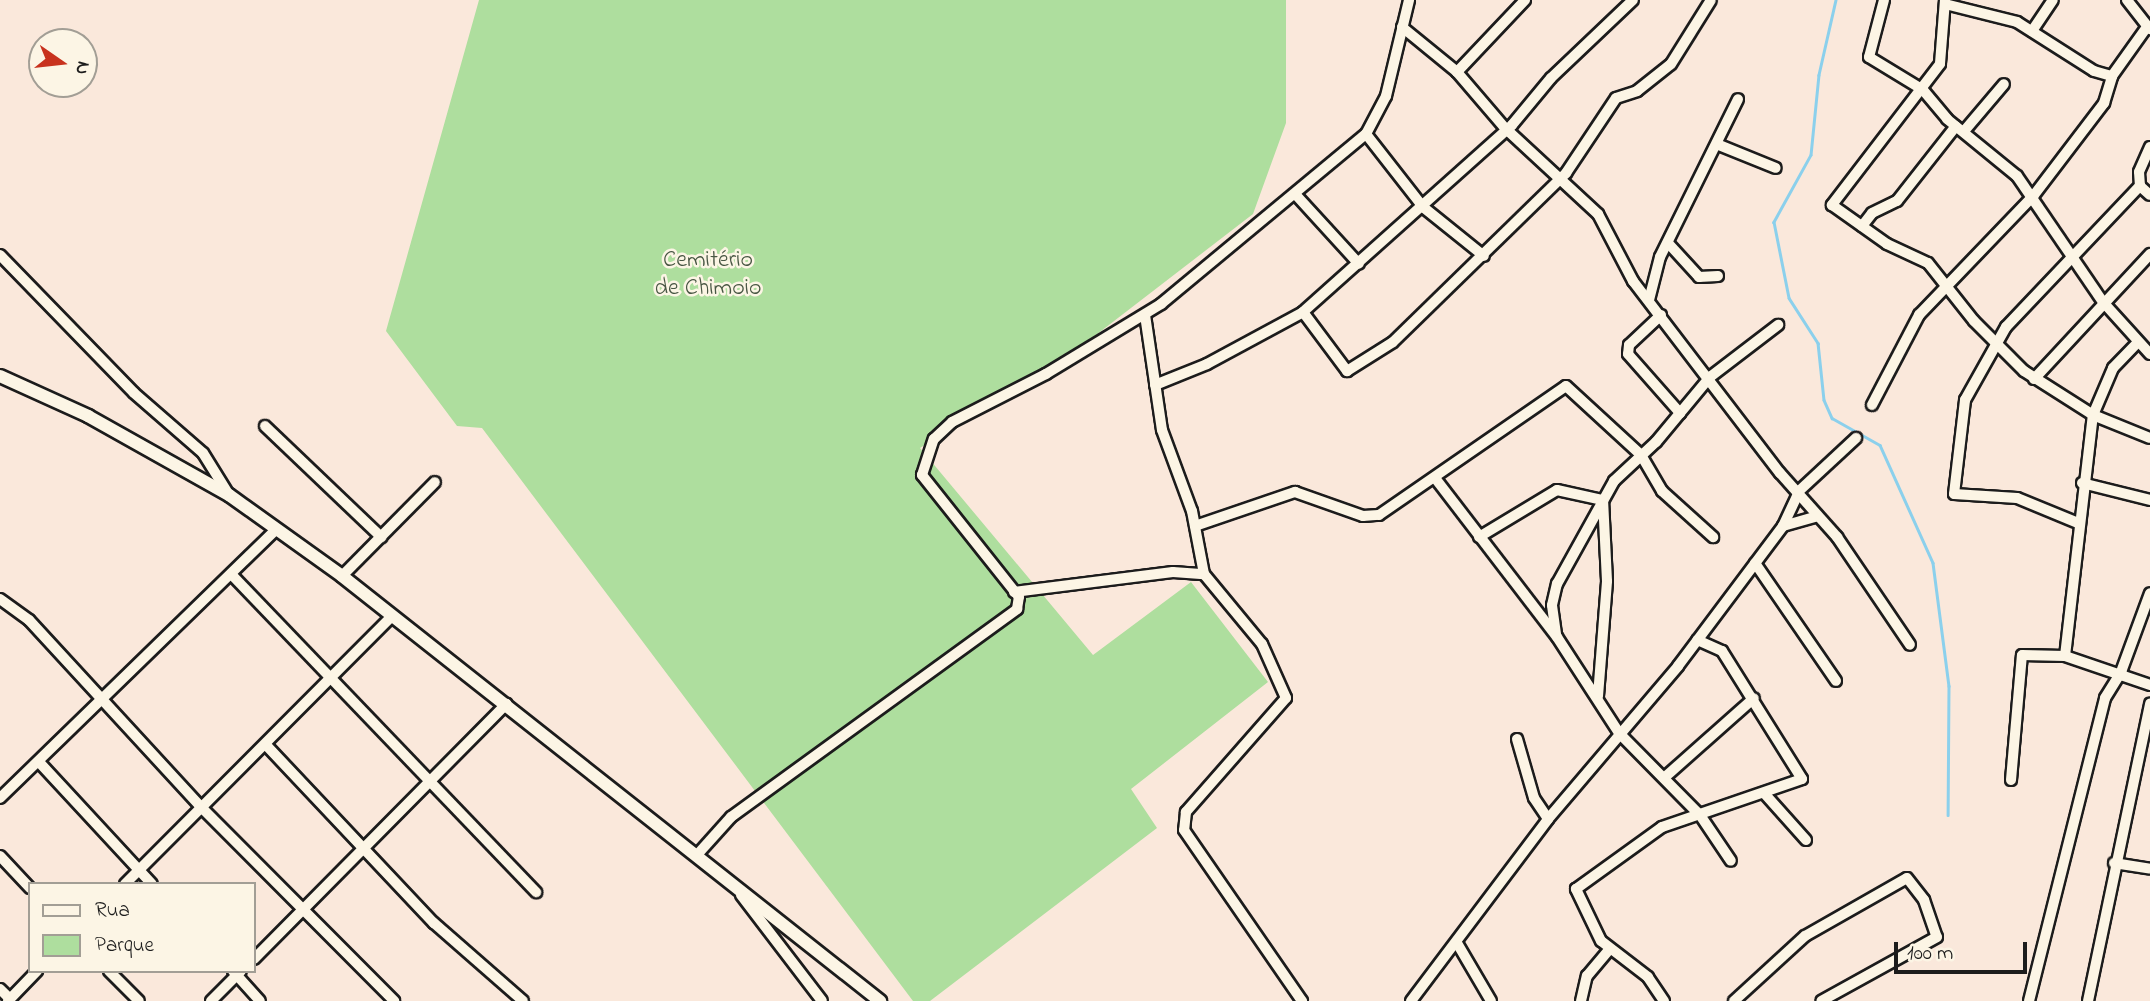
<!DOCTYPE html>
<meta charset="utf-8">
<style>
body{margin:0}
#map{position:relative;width:2150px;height:1001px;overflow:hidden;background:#fae8db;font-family:"Indie Flower",sans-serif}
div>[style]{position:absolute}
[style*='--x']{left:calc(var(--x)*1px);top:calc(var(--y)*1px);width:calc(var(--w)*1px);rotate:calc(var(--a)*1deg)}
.green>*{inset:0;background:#aede9e}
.stream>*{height:2.5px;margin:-1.25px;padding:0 1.25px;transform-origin:1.25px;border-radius:1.25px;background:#8bd0ec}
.roads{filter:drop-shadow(2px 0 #1c1c1c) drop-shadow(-2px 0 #1c1c1c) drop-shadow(0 2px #1c1c1c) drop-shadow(0 -2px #1c1c1c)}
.minor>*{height:10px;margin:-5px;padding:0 5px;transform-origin:5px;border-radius:5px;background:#fcf5e5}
.tertiary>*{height:12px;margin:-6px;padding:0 6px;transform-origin:6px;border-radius:6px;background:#fcf5e5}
span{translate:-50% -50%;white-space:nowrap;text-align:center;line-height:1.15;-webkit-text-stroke:5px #fcf5e5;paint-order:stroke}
.park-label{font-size:24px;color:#485643}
.legend{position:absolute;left:28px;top:882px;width:228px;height:91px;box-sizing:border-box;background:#fcf5e5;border:2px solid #a29e95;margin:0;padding:9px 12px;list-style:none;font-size:21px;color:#1c1c1c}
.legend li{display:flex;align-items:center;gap:14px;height:35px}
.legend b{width:35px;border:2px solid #a29e95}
.north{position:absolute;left:28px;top:28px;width:70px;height:70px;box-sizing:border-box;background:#fcf5e5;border:2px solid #a29e95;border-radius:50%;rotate:104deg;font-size:19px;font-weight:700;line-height:28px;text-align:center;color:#1c1c1c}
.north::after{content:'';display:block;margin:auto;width:24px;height:32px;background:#c8321e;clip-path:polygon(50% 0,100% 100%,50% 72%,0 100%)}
.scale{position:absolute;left:1894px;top:942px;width:133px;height:32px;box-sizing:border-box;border:4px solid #1c1c1c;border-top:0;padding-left:9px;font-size:21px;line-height:24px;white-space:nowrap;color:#1c1c1c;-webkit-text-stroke:5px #fcf5e5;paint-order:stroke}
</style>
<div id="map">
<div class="green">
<i style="clip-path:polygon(479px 0,1286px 0,1286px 123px,1253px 214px,1092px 338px,920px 448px,1093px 655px,1191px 582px,1268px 682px,1131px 789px,1157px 828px,930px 1001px,913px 1001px,482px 428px,457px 426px,386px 331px)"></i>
</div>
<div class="stream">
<i style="--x:1836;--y:0;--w:77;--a:102.8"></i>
<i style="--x:1819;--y:75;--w:80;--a:95.7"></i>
<i style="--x:1811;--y:155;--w:77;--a:118.9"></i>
<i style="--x:1774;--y:222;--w:77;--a:78.8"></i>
<i style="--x:1789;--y:298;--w:54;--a:57.2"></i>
<i style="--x:1818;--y:343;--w:57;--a:84"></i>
<i style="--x:1824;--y:400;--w:20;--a:66"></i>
<i style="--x:1832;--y:418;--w:55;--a:29.4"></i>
<i style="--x:1880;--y:445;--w:129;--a:65.8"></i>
<i style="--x:1933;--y:563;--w:124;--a:82.6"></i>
<i style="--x:1949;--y:686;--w:129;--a:90.4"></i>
</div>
<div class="roads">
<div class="minor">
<i style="--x:1884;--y:0;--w:59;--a:104.7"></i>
<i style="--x:1869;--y:57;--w:63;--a:31.4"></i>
<i style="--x:1923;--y:90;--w:38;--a:50"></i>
<i style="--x:1947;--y:119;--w:90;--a:39.2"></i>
<i style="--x:2017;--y:176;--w:153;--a:55.7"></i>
<i style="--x:2103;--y:302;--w:70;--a:47.9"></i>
<i style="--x:1945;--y:0;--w:64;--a:94.5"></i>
<i style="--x:1940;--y:64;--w:178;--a:127.5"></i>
<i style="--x:1832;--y:205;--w:67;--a:35.3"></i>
<i style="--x:1887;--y:244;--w:45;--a:24.9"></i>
<i style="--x:1928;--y:263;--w:74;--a:51.6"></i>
<i style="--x:1974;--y:321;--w:71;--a:45"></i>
<i style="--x:2024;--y:371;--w:82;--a:32.5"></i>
<i style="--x:2093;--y:415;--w:61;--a:22"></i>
<i style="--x:2127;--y:0;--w:37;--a:52"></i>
<i style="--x:1945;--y:4;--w:74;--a:14"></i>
<i style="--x:2017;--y:22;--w:91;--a:32.5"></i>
<i style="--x:2094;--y:71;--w:19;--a:16"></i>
<i style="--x:1402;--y:27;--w:71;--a:39.3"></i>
<i style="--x:1457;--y:72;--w:74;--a:49.4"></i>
<i style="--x:1505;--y:128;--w:127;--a:42.8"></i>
<i style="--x:1598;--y:214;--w:76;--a:62.4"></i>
<i style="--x:1633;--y:281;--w:242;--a:52.6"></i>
<i style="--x:1780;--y:473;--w:86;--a:48.3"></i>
<i style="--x:1837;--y:537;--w:130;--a:55.9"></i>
<i style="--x:2032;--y:31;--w:37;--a:-56"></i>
<i style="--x:1457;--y:72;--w:99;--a:-46.6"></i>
<i style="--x:1965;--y:130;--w:60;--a:-49.7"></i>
<i style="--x:1366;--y:134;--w:93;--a:52"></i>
<i style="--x:1423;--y:207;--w:78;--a:38.8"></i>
<i style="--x:1719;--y:145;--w:61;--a:22"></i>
<i style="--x:2150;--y:147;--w:27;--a:114"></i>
<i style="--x:2139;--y:172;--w:14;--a:86"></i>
<i style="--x:2140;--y:186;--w:13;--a:42"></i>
<i style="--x:1296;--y:195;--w:93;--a:47.6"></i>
<i style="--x:1862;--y:226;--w:16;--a:-52"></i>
<i style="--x:1872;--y:213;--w:28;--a:-26"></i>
<i style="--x:1897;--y:201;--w:95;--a:-51.8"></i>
<i style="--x:1668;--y:243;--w:46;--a:47.6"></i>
<i style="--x:1699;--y:277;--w:19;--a:-3"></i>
<i style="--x:0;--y:255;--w:192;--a:45.8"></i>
<i style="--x:134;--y:393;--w:91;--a:41"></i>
<i style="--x:203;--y:453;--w:49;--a:58.2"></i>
<i style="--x:1649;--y:300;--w:44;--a:-75.7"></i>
<i style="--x:1660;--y:257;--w:176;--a:-63.7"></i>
<i style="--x:1303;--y:312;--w:74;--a:53.3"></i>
<i style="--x:1347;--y:371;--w:54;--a:-32.2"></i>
<i style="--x:1393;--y:342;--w:242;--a:-44.3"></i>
<i style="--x:1566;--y:173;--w:90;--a:-56.3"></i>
<i style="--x:1616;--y:98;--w:22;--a:-18"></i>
<i style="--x:1637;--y:91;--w:43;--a:-38.5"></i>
<i style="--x:1671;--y:64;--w:75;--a:-58"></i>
<i style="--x:1145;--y:315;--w:116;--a:81.6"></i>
<i style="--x:1162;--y:430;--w:86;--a:69.7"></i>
<i style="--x:1192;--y:511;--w:64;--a:79.2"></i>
<i style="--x:1204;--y:574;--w:91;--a:50.4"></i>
<i style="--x:1262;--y:644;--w:59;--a:66"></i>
<i style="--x:1286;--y:698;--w:152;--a:131.3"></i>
<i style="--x:1186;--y:812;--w:18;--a:96"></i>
<i style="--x:1184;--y:830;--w:208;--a:55.4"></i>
<i style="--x:1661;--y:315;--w:44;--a:136.8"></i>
<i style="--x:1629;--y:345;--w:9;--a:96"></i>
<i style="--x:1628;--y:354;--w:79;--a:48.6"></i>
<i style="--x:2034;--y:379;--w:171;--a:-47.1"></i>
<i style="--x:1155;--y:385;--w:56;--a:-22"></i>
<i style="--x:1207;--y:364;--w:109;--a:-28.4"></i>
<i style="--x:1303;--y:312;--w:280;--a:-41.8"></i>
<i style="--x:1512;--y:125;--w:61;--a:-50.3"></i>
<i style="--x:1551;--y:78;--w:113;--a:-43.6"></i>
<i style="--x:1872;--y:405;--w:102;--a:-62.4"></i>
<i style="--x:1919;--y:315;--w:166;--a:-46.2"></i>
<i style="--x:2034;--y:195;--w:116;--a:-52.7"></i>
<i style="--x:2104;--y:103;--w:28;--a:-73"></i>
<i style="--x:2112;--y:76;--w:60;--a:-54.5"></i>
<i style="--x:265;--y:426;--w:161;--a:43.7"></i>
<i style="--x:1435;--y:478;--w:200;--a:52.5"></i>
<i style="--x:1557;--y:637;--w:114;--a:57.1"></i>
<i style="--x:1619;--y:733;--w:115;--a:45.4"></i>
<i style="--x:1700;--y:815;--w:55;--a:56"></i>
<i style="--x:2082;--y:483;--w:70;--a:14"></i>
<i style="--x:2078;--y:523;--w:66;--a:-157.7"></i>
<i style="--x:2017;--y:498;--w:63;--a:-176.4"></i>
<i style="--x:1954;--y:494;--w:95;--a:-83.3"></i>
<i style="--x:1965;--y:400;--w:84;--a:-60.7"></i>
<i style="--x:2006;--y:327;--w:195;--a:-46.5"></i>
<i style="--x:1195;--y:526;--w:106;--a:-18.8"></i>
<i style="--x:1295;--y:492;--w:72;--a:19.4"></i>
<i style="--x:1363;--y:516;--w:16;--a:-4"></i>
<i style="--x:1379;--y:515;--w:227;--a:-34.6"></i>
<i style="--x:1566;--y:386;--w:102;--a:42.6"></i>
<i style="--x:1641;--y:455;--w:42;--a:59.7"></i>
<i style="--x:1662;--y:491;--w:69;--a:42"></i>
<i style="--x:1783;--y:526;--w:36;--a:-16"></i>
<i style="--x:1479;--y:537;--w:91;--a:-31.1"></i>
<i style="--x:1557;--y:490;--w:47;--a:12.3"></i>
<i style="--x:1755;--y:563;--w:143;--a:55.5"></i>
<i style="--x:231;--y:574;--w:441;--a:46.2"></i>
<i style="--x:342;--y:576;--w:132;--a:-45.3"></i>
<i style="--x:1014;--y:592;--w:160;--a:-7.2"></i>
<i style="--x:1173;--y:572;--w:31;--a:4"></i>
<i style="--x:0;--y:599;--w:36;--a:36"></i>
<i style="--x:29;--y:620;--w:257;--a:47.4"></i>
<i style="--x:203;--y:809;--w:271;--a:45.1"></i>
<i style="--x:1556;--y:634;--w:29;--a:-98"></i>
<i style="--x:1552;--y:605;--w:22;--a:-77"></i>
<i style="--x:1557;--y:584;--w:118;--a:-61"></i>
<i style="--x:1614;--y:481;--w:57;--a:-42.9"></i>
<i style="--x:1656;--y:442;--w:85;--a:-50.3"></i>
<i style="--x:1710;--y:377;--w:86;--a:-37.4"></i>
<i style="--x:2065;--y:656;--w:243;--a:-83.4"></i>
<i style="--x:2093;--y:415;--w:51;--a:-66.9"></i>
<i style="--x:2113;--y:368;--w:36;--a:-46"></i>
<i style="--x:1598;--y:696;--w:115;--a:-85.5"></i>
<i style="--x:1607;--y:581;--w:81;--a:-92.8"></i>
<i style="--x:1517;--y:739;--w:61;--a:73.9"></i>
<i style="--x:1534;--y:798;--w:25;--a:56"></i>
<i style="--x:266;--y:745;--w:245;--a:46.7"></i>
<i style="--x:434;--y:923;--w:118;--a:41.2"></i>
<i style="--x:39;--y:762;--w:166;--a:47.2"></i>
<i style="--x:1664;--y:778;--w:120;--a:-41.6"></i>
<i style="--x:2011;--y:780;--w:125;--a:-85"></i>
<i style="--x:2022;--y:655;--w:43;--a:1.3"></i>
<i style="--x:2065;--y:656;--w:90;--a:18.8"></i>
<i style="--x:1764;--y:793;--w:63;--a:48.2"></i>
<i style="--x:0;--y:798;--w:386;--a:-44.2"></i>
<i style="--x:0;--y:856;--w:44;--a:46.8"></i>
<i style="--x:696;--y:856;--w:52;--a:-48.1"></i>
<i style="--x:731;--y:817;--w:354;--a:-36"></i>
<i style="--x:1017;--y:609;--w:12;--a:-81"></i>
<i style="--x:1019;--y:597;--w:156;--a:-128.5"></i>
<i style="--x:922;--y:475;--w:38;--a:-72"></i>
<i style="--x:934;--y:439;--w:25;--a:-43"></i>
<i style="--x:952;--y:422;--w:106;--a:-27.1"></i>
<i style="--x:1046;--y:374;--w:135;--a:-31.3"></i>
<i style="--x:1161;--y:304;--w:266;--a:-39.7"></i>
<i style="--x:1366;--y:134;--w:43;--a:-62.2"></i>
<i style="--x:1386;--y:96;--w:99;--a:-76.5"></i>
<i style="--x:2114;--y:863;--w:36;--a:9"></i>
<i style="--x:125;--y:884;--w:378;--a:-45.1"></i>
<i style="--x:741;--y:895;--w:133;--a:52.6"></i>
<i style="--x:1457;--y:943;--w:67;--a:59.6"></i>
<i style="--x:254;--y:959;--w:359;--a:-45.3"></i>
<i style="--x:109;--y:971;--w:42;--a:45"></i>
<i style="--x:233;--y:971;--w:40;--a:48"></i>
<i style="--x:0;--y:989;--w:14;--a:45"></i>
<i style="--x:8;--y:1001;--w:42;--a:-46"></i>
<i style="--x:211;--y:1001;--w:42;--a:-45"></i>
<i style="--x:1411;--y:1001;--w:228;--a:-53"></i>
<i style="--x:1548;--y:819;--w:201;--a:-49.6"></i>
<i style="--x:1678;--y:666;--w:175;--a:-53.1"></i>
<i style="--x:1783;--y:526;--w:38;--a:-65"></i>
<i style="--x:1799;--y:491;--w:78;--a:-42.9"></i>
<i style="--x:1581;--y:1001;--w:26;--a:-77"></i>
<i style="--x:1587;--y:976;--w:35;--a:-50"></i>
<i style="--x:1664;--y:1001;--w:29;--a:-124"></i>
<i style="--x:1648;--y:977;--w:59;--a:-142.5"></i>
<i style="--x:1601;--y:941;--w:58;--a:-115.7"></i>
<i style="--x:1576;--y:889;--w:106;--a:-35.8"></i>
<i style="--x:1662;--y:827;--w:148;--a:-18.9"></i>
<i style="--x:1802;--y:779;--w:151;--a:-122"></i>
<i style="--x:1722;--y:651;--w:27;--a:-156"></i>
<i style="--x:1734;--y:1001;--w:96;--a:-42.5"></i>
<i style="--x:1805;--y:936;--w:117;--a:-29.6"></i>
<i style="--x:1907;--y:878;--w:28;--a:52"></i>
<i style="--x:1924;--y:900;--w:39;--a:71"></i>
<i style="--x:1937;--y:937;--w:132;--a:151.1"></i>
<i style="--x:2029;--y:1001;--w:312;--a:-75.9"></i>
<i style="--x:2105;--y:698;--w:31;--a:-58"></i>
<i style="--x:2121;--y:672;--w:84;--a:-69.8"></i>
<i style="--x:2088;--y:1001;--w:304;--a:-78.2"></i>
</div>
<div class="tertiary">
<i style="--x:0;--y:376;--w:97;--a:24.4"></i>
<i style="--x:88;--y:416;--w:162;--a:29.3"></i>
<i style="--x:229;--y:495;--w:139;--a:35.6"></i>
<i style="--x:342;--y:576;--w:686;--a:38.31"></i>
</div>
</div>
<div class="park-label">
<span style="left:708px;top:275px">Cemitério<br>de Chimoio</span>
</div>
<ul class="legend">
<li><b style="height:9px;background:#fcf5e5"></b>Rua</li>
<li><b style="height:19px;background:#aede9e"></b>Parque</li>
</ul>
<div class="north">N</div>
<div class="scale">100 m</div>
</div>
